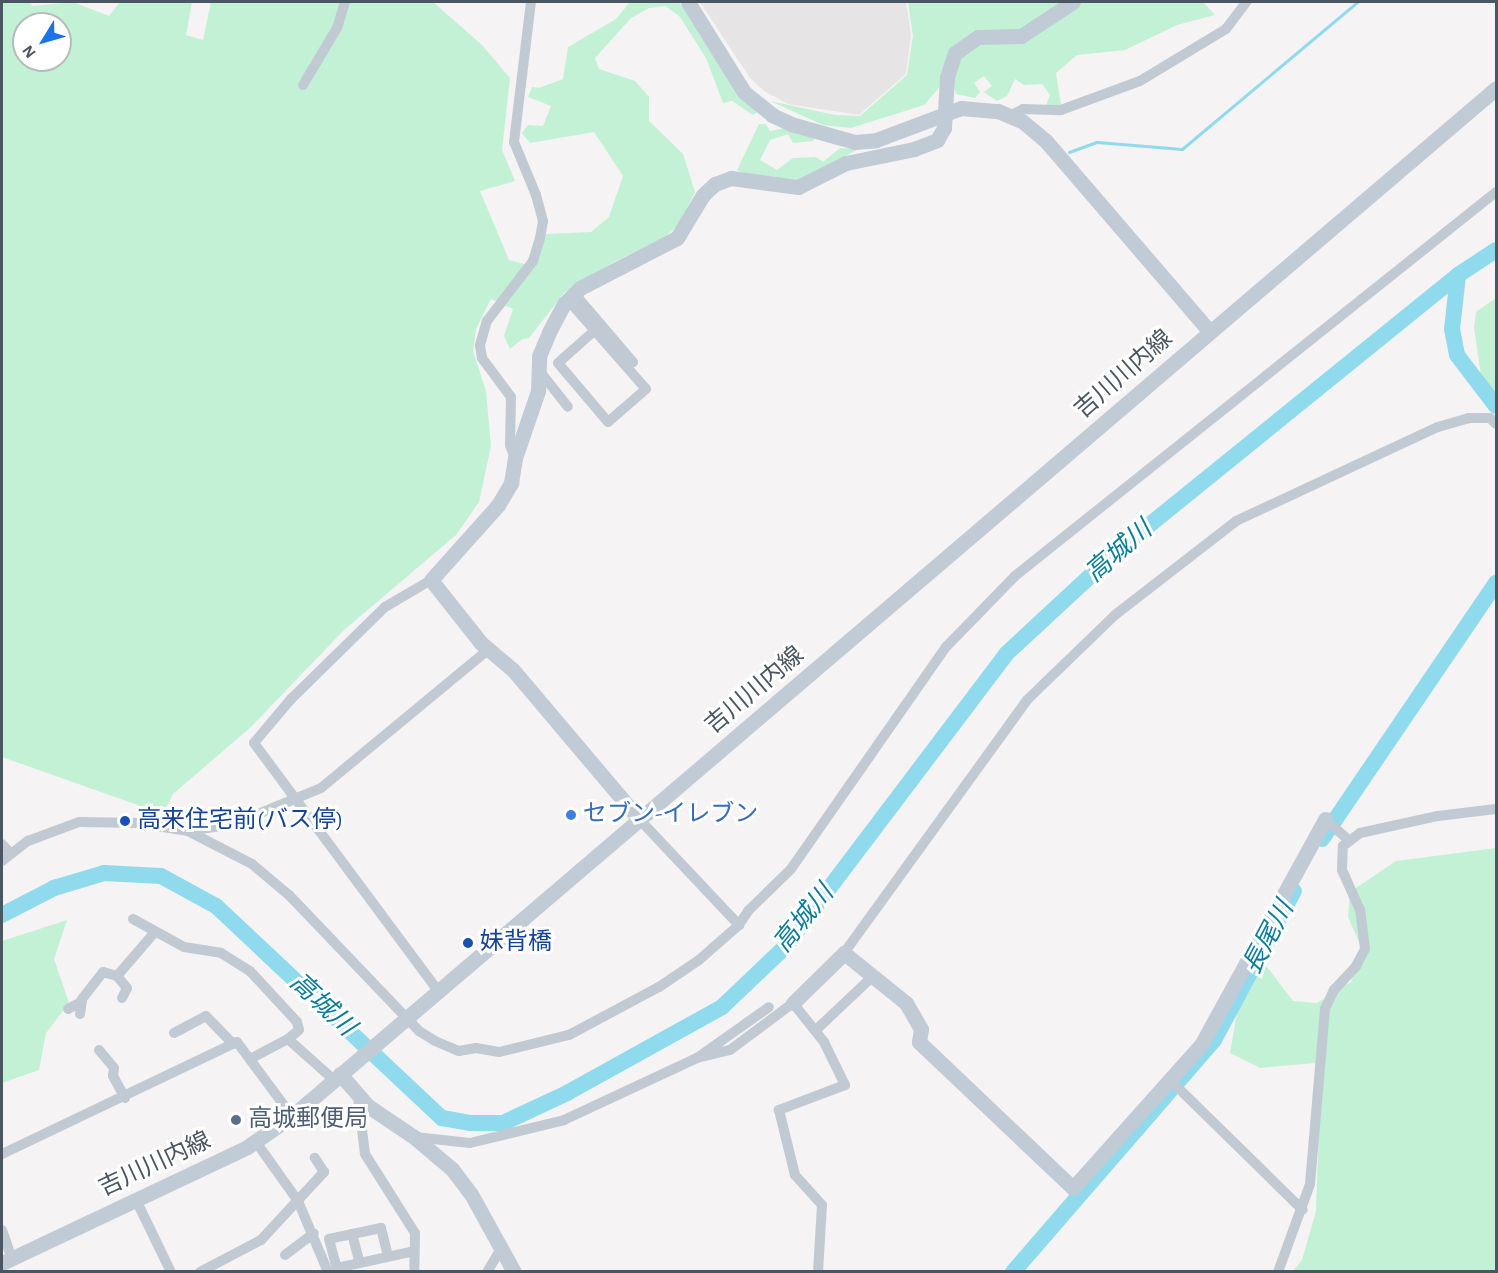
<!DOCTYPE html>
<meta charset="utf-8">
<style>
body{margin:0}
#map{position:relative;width:1498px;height:1273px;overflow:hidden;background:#f5f3f3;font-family:"Alegreya Sans","Noto Sans JP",sans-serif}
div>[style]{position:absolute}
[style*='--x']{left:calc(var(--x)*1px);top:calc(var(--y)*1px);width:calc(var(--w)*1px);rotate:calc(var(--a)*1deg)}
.education>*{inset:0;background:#e6e4e5}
.green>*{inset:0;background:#c3f1d5}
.stream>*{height:3px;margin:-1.5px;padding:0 1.5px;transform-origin:1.5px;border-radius:1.5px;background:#90daee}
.river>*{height:16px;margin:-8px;padding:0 8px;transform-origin:8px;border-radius:8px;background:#90daee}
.street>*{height:10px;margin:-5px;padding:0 5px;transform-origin:5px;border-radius:5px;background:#c1cad2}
.secondary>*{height:15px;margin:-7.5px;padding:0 7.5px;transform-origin:7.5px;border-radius:7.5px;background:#c1cbd6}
.dots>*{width:16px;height:16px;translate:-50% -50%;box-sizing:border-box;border:3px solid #fff;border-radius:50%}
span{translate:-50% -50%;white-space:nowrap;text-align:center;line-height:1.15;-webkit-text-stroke:6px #fff;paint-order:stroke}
.street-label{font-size:24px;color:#4a5661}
.shop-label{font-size:24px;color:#366cbe}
.left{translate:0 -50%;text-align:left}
.transit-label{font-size:24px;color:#164399}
.service-label{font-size:24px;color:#4e5e75}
.water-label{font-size:26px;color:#0c7c9b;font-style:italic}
.frame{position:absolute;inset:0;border:3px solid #4a5661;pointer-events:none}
.north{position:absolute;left:12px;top:12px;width:60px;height:60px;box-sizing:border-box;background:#fff;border:2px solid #b7bbc0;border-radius:50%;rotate:233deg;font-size:16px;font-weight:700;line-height:24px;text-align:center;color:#4a5661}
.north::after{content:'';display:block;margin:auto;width:21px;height:27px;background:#1a73e8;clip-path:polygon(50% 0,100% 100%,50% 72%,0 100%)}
</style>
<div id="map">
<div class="education">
<i style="clip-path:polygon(700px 2px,906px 2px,911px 35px,906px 74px,859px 115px,788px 104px,764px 91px,750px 78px)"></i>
</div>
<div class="green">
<i style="clip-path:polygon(evenodd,2px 2px,28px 2px,33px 6px,73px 2px,109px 16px,120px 2px,192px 2px,186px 35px,203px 40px,211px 2px,433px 2px,482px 45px,510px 78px,502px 150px,515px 181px,480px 191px,509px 260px,532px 266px,546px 234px,591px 232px,609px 217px,623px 176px,594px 132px,530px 143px,522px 133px,528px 125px,543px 126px,551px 106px,528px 97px,532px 87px,539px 88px,563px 79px,568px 47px,616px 19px,630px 2px,679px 2px,757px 112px,753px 115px,732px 101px,723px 103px,706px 58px,680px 17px,666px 6px,649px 8px,631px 18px,595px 58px,599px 69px,635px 81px,649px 97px,649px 121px,683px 154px,695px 192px,680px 223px,665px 237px,612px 263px,564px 293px,529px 338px,522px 339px,510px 349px,504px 336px,513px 309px,491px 299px,476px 329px,473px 351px,486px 391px,491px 446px,479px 502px,456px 535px,344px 630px,251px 727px,173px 794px,163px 814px,2px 757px,2px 2px,24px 24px,60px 24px,60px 60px,24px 60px,24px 24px)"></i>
<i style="clip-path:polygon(908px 2px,1203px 2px,1215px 15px,1177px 25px,1125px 50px,1077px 55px,1056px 73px,1061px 105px,1046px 106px,1050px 95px,1042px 84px,1024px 85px,1015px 79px,1007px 96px,997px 101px,984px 92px,992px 86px,984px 76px,974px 83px,980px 92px,975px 98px,956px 94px,952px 79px,942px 69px,939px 88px,924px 105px,851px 128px,823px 125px,770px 101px,835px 115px,860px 116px,907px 75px,913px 36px)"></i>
<i style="clip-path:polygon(759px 124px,766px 124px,770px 131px,785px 128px,814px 138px,813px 141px,793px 143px,788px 134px,770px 140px,760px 160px,777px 170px,793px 158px,816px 157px,823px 162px,840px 148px,858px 149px,800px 182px,754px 179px,737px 170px)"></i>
<i style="clip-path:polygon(1496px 298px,1496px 396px,1481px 375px,1474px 328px,1476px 312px)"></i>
<i style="clip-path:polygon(1496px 848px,1496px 1271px,1293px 1271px,1302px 1260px,1316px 1211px,1319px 1125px,1315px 1063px,1260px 1068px,1230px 1053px,1239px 1001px,1264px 963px,1293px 1001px,1317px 1003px,1351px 982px,1363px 951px,1348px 917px,1350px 892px,1396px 861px)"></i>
<i style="clip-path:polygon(67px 920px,54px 959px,69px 1003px,46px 1033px,39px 1070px,2px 1083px,2px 941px)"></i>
</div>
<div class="stream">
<i style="--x:1069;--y:152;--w:30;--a:-20"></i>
<i style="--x:1097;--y:142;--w:85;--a:4.7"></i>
<i style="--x:1182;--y:149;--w:229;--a:-40"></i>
</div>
<div class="river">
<i style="--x:1458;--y:275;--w:54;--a:96.3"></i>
<i style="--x:1452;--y:329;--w:26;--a:79"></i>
<i style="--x:1457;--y:355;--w:64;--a:52.6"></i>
<i style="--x:1322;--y:839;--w:310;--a:-55.8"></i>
<i style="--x:2;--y:915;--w:59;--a:-27.4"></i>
<i style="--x:54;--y:888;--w:52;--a:-16.7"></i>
<i style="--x:104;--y:873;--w:57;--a:3"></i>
<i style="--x:161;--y:876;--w:63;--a:28.6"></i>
<i style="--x:216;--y:906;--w:310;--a:43.2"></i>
<i style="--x:442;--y:1118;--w:28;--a:10"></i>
<i style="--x:470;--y:1123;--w:33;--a:0"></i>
<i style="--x:503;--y:1123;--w:71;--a:-25.1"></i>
<i style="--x:567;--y:1093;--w:177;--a:-29"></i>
<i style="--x:722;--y:1007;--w:86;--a:-43.6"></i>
<i style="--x:784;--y:948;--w:368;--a:-52.9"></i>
<i style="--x:1006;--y:654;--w:150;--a:-42.8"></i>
<i style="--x:1116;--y:552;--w:440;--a:-39"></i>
<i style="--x:1458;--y:275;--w:45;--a:-33.3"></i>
<i style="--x:1013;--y:1272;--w:307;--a:-49.1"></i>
<i style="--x:1214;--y:1040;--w:169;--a:-61.8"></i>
</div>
<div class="street">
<i style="--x:303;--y:85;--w:66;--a:-59.2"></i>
<i style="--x:337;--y:28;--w:27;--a:-73"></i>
<i style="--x:1010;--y:116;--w:15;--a:-28"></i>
<i style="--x:1023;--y:109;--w:38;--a:2"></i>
<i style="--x:1061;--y:110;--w:84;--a:-20.2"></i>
<i style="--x:1140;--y:81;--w:100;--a:-31.2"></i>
<i style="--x:1226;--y:29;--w:34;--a:-53"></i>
<i style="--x:574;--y:293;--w:91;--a:49.5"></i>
<i style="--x:568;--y:300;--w:118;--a:48.8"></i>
<i style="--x:646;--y:389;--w:50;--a:139"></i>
<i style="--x:608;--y:422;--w:77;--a:-130.3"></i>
<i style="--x:558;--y:363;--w:48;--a:-41.6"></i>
<i style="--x:538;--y:369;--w:48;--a:51.7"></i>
<i style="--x:515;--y:458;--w:14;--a:-111"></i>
<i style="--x:510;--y:445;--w:48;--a:-88.8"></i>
<i style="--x:511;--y:397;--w:49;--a:-126.6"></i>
<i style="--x:482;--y:358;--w:13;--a:-99"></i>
<i style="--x:480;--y:345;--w:25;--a:-74"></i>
<i style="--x:487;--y:321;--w:76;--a:-52.5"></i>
<i style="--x:533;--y:261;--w:24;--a:-73"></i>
<i style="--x:540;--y:238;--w:17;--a:-80"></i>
<i style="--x:543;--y:221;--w:27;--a:-105"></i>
<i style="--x:536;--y:195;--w:57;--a:-112.5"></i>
<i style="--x:514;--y:142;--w:141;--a:-83.1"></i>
<i style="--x:431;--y:580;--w:53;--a:149.6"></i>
<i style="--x:385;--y:607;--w:132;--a:135.6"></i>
<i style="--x:291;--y:699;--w:57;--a:130.1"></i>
<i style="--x:254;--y:743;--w:309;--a:53.4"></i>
<i style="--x:639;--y:819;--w:146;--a:46.7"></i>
<i style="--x:1325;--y:819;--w:30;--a:42"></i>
<i style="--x:188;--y:831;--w:47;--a:-8.7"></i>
<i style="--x:234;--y:824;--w:94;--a:-22.5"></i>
<i style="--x:321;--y:788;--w:218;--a:-39.6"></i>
<i style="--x:2;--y:844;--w:13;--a:48"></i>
<i style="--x:2;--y:861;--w:33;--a:-38"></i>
<i style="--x:28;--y:841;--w:54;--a:-20.4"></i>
<i style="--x:79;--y:822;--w:59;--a:1"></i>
<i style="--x:138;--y:823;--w:51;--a:9.1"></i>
<i style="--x:188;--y:831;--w:72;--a:27.3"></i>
<i style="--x:252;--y:864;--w:48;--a:40"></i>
<i style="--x:289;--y:895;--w:188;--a:46.3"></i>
<i style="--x:419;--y:1031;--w:19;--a:32"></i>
<i style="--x:435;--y:1041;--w:26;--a:23"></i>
<i style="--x:459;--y:1051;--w:17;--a:-10"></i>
<i style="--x:476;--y:1048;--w:23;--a:10"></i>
<i style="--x:499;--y:1052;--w:72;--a:-13.7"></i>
<i style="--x:569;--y:1035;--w:102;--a:-28.1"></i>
<i style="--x:659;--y:987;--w:48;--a:-34"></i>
<i style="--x:699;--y:960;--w:53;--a:-41.2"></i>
<i style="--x:739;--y:925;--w:17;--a:-57"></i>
<i style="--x:748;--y:911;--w:60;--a:-44.3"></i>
<i style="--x:791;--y:869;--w:271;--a:-55.1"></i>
<i style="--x:946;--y:647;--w:99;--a:-45.8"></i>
<i style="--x:1015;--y:576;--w:615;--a:-38.6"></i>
<i style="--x:133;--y:919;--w:58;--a:28.8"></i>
<i style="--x:184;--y:947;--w:37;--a:9"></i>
<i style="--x:221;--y:953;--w:34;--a:32"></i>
<i style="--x:250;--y:971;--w:69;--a:47.3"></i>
<i style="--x:297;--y:1022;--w:8;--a:76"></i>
<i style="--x:299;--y:1030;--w:14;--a:141"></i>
<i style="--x:288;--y:1039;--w:62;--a:41.7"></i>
<i style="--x:844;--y:953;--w:312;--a:-54.1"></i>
<i style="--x:1027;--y:700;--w:122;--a:-44"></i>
<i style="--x:1115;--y:615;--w:153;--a:-37.8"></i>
<i style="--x:1236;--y:521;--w:223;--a:-25"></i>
<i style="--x:1438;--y:427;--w:32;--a:-16"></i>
<i style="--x:1469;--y:418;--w:21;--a:0"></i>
<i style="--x:1490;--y:418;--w:8;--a:45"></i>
<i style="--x:122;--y:998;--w:11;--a:-63"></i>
<i style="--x:127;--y:988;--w:16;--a:-130"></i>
<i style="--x:117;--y:976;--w:58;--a:-49.2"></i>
<i style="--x:68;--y:1009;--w:15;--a:-28"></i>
<i style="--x:80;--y:1014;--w:15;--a:-82"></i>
<i style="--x:82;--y:999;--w:34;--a:-52"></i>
<i style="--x:103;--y:972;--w:15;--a:16"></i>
<i style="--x:817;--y:1029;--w:76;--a:-43.4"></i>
<i style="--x:174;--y:1033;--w:36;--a:-28"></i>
<i style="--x:206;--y:1016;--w:39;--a:46"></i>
<i style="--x:99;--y:1050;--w:23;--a:50"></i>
<i style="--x:114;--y:1068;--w:8;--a:97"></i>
<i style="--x:113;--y:1076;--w:25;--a:61"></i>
<i style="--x:697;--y:1058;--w:34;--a:-14"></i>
<i style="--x:730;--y:1050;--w:79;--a:-36.7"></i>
<i style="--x:793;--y:1003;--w:50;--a:51.5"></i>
<i style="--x:824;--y:1042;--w:48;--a:64"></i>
<i style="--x:845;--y:1085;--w:71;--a:159.3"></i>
<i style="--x:779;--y:1110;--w:67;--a:76.2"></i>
<i style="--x:795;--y:1175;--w:40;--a:48"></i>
<i style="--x:822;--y:1205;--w:67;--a:93.4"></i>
<i style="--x:250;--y:1059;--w:43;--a:-27.8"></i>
<i style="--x:1169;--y:1079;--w:187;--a:44.4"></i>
<i style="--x:358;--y:1097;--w:57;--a:83"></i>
<i style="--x:365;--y:1154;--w:93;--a:57.7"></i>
<i style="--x:415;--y:1233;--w:39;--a:91"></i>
<i style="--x:415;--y:1137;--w:55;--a:6.2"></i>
<i style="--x:470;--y:1143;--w:97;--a:-13.7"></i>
<i style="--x:564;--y:1120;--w:147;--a:-25"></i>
<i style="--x:697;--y:1058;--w:88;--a:-35.3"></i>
<i style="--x:256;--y:1142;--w:72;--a:54.6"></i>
<i style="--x:298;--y:1201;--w:77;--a:67.1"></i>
<i style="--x:2;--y:1154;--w:260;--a:-25.5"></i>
<i style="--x:237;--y:1042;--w:92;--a:53.4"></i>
<i style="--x:136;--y:1200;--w:80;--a:64.1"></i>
<i style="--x:2;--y:1230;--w:28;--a:71"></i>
<i style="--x:352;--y:1234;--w:30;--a:75"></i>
<i style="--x:285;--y:1255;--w:36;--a:-37"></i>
<i style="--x:388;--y:1256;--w:29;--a:-104"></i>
<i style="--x:381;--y:1228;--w:53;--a:168.1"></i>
<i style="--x:329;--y:1239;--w:30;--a:75"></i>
<i style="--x:337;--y:1268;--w:79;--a:-12.4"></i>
<i style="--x:200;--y:1272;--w:69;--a:-27.7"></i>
<i style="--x:261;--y:1240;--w:93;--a:-47.2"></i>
<i style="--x:324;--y:1172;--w:17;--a:-123"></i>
<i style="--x:487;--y:1272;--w:26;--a:-59"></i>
<i style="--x:1278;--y:1272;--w:94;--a:-70"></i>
<i style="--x:1310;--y:1184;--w:176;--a:-85.1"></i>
<i style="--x:1325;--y:1009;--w:21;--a:-65"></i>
<i style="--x:1334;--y:990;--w:33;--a:-47"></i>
<i style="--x:1356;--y:966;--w:19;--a:-62"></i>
<i style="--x:1365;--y:949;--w:39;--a:-97"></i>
<i style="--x:1360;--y:910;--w:44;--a:-114.2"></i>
<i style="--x:1342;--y:870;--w:24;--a:-88"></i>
<i style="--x:1343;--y:846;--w:21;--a:-37"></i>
<i style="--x:1360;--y:833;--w:80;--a:-12.3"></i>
<i style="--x:1438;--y:816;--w:58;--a:-6.9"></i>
</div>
<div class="secondary">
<i style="--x:688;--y:2;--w:106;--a:58.1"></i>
<i style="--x:744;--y:92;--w:36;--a:39"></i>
<i style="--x:772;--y:115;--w:21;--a:25"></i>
<i style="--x:791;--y:124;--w:66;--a:15.7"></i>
<i style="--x:855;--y:142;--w:21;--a:-5"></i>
<i style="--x:876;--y:140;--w:91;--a:-20.6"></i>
<i style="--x:961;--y:108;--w:37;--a:5"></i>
<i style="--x:998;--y:111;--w:26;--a:23"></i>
<i style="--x:1022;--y:121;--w:30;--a:40"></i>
<i style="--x:1045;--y:140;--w:252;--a:49.3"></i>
<i style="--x:639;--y:819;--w:195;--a:-130.2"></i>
<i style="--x:513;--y:670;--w:42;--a:-139.8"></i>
<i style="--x:481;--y:643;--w:80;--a:-128.4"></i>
<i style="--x:431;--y:580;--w:101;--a:-48.2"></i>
<i style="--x:498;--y:505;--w:26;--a:-59"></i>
<i style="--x:511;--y:483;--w:25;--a:-81"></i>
<i style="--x:515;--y:458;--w:71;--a:-71.1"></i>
<i style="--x:538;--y:391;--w:35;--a:-88"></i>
<i style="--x:539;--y:356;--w:26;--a:-67"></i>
<i style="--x:549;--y:332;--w:32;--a:-62"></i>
<i style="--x:564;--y:304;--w:23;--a:-45"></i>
<i style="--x:580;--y:288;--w:109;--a:-27.3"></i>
<i style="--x:677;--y:238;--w:50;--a:-58.8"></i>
<i style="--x:703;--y:195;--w:16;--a:-43"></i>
<i style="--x:715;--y:184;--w:17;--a:-21"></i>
<i style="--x:731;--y:178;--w:68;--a:7.7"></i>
<i style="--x:798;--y:187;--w:54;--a:-26.6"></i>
<i style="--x:846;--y:163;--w:69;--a:-11.6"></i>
<i style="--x:914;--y:149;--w:25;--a:-21"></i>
<i style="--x:937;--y:140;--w:14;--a:-60"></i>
<i style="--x:944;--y:128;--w:51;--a:-86.6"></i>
<i style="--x:947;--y:77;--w:25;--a:-72"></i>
<i style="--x:955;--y:53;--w:28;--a:-35"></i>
<i style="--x:978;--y:37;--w:43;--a:-1.3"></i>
<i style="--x:1021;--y:36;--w:62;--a:-33.2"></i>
<i style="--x:793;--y:1003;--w:71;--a:-44.4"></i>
<i style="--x:844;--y:953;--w:80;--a:38.9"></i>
<i style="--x:906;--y:1003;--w:30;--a:60"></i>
<i style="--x:921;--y:1029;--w:13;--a:99"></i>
<i style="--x:919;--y:1042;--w:212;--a:43.5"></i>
<i style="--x:1073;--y:1188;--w:192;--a:-48.2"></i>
<i style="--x:1201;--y:1045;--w:258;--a:-61.2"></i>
<i style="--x:340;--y:1074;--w:43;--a:48.8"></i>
<i style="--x:368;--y:1106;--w:55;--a:34"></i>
<i style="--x:414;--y:1137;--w:50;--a:40.1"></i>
<i style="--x:452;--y:1169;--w:31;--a:53"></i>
<i style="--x:471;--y:1194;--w:89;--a:61.1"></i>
<i style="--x:2;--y:1263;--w:271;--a:-25.3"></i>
<i style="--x:247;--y:1147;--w:55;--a:-34.6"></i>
<i style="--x:292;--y:1116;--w:1583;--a:-40.49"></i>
</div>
<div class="dots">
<i style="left:571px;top:815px;background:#3f7fe0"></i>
<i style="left:125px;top:821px;background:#1a4fb4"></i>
<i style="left:468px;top:943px;background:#1a4fb4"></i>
<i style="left:236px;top:1120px;background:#5c6f8a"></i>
</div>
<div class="street-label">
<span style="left:1124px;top:375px;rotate:-41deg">吉川川内線</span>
<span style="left:755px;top:691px;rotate:-40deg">吉川川内線</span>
<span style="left:155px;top:1165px;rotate:-25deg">吉川川内線</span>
</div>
<div class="shop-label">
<span class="left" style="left:583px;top:815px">セブン-イレブン</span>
</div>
<div class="transit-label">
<span class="left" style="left:137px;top:821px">高来住宅前(バス停)</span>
<span class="left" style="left:480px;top:943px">妹背橋</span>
</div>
<div class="service-label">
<span class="left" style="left:248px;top:1120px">高城郵便局</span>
</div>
<div class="water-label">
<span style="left:1119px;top:552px;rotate:-41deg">高城川</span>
<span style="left:804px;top:919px;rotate:-51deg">高城川</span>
<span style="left:1269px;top:938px;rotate:-62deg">長尾川</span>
<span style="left:322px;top:1005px;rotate:43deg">高城川</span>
</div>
<div class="frame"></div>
<div class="north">N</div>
</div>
